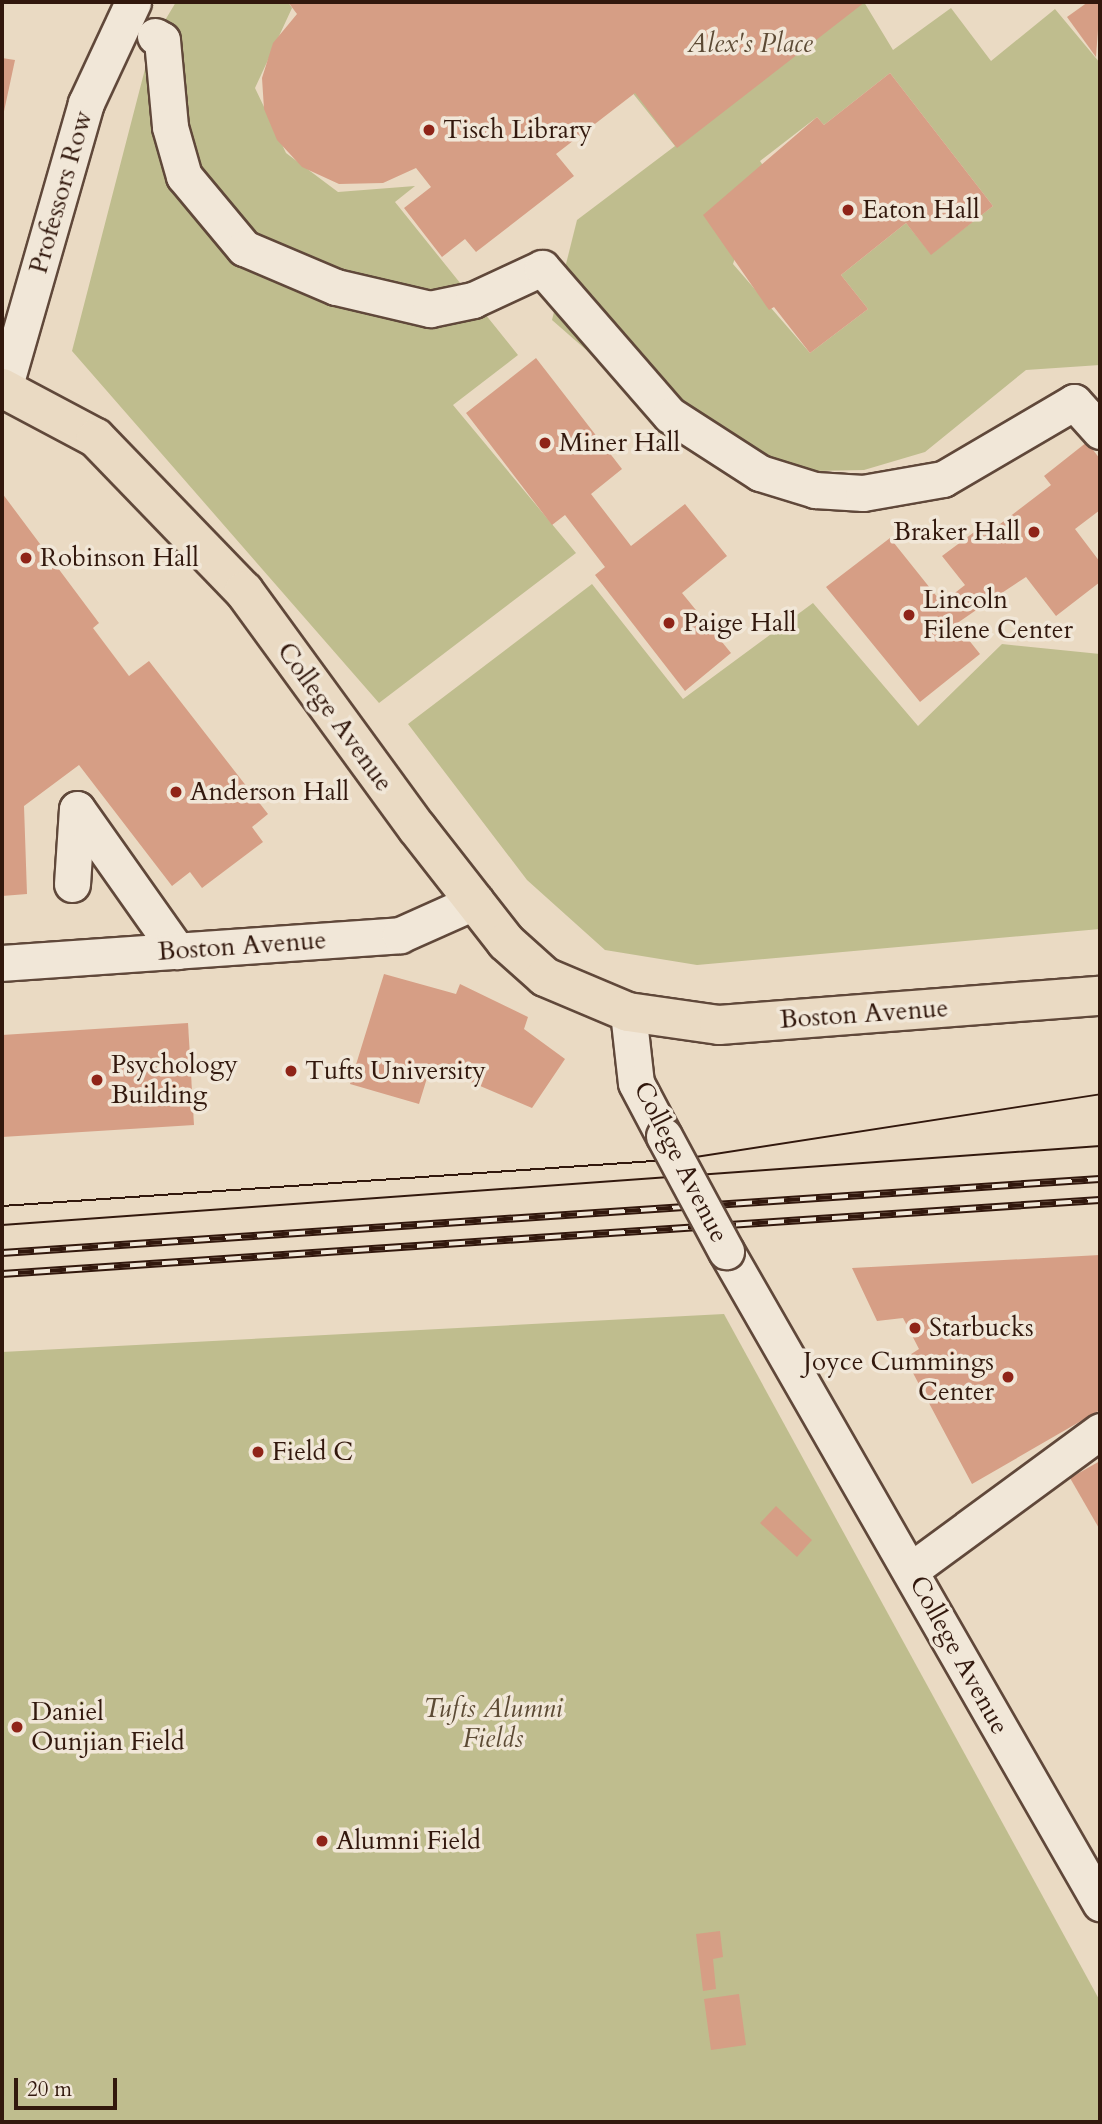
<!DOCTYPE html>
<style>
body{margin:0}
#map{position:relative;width:1102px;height:2124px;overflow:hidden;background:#eadac3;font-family:Cardo,serif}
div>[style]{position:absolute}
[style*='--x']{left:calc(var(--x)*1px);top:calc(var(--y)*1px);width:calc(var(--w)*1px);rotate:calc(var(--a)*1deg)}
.green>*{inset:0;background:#bfbd8e}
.building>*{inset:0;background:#d69e85}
.roads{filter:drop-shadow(2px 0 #60483a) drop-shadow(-2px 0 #60483a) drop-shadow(0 2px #60483a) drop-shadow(0 -2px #60483a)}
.minor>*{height:35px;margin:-17.5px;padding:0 17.5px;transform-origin:17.5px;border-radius:17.5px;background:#f1e7d8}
.major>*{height:38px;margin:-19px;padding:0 19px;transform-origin:19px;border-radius:19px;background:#eadac3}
.tram>*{height:2px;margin:-1px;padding:0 1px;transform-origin:1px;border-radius:1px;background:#32180d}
.rail>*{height:8px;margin-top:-4px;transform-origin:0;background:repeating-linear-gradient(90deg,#f1e7d8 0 16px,#32180d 0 32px);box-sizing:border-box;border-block:2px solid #32180d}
.bridges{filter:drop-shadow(2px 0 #60483a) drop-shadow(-2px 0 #60483a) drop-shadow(0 2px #60483a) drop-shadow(0 -2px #60483a)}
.minor-bridge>*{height:35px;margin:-17.5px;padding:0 17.5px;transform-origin:17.5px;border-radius:17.5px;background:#f1e7d8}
.dots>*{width:19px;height:19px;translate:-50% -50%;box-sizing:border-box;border:4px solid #f1e7d8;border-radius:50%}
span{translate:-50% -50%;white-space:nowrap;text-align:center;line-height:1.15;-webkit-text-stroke:7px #f1e7d8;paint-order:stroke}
.park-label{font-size:26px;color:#5c4a34;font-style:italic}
.poi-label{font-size:26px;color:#32180d}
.left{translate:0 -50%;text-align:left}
.right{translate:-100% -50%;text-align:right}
.street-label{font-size:26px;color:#32180d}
.frame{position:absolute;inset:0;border:4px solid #32180d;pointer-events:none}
.scale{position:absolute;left:14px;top:2078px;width:103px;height:32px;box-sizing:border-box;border:4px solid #32180d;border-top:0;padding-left:9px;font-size:21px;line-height:24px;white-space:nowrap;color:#32180d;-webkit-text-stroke:5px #f1e7d8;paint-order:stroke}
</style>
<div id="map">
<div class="green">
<i style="clip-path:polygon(176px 2px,288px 2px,292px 8px,255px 88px,286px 153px,338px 192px,415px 186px,395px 202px,518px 355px,453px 405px,576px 553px,379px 703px,72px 351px,152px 42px)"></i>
<i style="clip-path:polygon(evenodd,735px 2px,864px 2px,893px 50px,951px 8px,991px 61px,1055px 9px,1100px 63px,1100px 365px,1026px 370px,925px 452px,864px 470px,815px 471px,704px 453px,552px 320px,577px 220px,675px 146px,631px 91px,735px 2px,890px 73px,993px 206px,931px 254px,906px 223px,841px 275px,868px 309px,810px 353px,733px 264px,764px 167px,760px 161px,817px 117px,824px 125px,890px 73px)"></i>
<i style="clip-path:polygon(592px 584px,683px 699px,813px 603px,918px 726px,1002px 644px,1100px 654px,1100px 929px,697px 965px,605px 950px,527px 880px,408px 724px)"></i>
<i style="clip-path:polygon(724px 1314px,1100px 2001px,1100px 2122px,2px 2122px,2px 1352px)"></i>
</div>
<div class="building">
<i style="clip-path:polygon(288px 2px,865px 2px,677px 148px,635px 93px,556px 154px,574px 176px,476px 252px,465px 239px,442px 257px,404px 208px,431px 187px,416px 168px,383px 183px,339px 184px,302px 167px,277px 140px,264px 109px,262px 78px,273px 43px,297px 14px)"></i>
<i style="clip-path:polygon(1088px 2px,1100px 2px,1096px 57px,1067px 17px)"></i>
<i style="clip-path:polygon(2px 58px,15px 60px,3px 116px,2px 116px)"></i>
<i style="clip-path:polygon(890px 73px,993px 206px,931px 255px,906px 223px,841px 275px,868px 309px,810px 353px,774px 307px,769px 310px,703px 215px,817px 117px,824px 125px)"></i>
<i style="clip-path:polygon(536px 358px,622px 469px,591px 494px,631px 546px,685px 504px,727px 556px,682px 593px,731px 653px,685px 691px,595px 575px,605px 567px,565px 515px,552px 525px,466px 413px)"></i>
<i style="clip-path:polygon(1087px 442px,1100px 459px,1100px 510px,1075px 529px,1100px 562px,1100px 582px,1056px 616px,1026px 577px,982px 606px,956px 624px,980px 654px,920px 702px,826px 587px,890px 538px,942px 603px,965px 585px,942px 556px,981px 527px,987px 534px,1051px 485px,1044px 476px)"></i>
<i style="clip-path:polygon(2px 493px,99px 623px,93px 628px,129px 676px,149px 661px,268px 814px,252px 827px,263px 842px,202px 888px,190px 872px,172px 886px,79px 765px,24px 806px,27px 894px,2px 896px)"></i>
<i style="clip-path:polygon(384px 974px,456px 994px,460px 984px,528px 1017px,524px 1029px,565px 1059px,532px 1108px,431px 1065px,419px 1104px,350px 1084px)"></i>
<i style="clip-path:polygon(188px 1023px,194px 1125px,2px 1137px,2px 1035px)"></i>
<i style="clip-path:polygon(1100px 1255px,1100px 1410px,972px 1484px,905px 1358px,919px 1349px,903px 1318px,877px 1321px,852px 1268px)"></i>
<i style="clip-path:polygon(1100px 1461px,1100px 1530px,1070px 1478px)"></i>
<i style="clip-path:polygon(776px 1506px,812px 1540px,797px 1557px,760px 1523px)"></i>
<i style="clip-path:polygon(720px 1931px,723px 1957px,713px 1959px,716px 1989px,703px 1991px,696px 1934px)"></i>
<i style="clip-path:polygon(739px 1994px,746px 2045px,711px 2050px,704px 1999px)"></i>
</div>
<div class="roads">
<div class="minor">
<i style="--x:155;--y:36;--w:8;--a:30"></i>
<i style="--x:162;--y:40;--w:87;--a:84.7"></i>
<i style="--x:170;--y:127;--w:51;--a:74.1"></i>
<i style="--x:184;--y:176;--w:94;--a:50.2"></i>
<i style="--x:244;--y:248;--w:100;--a:23"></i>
<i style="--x:336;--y:287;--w:97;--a:13.2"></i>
<i style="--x:430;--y:309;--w:44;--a:-11.8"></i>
<i style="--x:473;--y:300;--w:76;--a:-24.9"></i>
<i style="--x:542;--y:268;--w:195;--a:49"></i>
<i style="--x:670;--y:415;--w:107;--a:32.8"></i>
<i style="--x:760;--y:473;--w:58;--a:17.2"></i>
<i style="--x:815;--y:490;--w:48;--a:3.6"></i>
<i style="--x:863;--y:493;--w:81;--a:-9.9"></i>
<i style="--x:943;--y:479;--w:152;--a:-30.4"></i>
<i style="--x:1074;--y:402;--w:39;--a:48"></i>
<i style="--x:4;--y:389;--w:298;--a:-74"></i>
<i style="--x:86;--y:103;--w:111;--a:-65"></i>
<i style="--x:72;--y:884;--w:75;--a:-86.2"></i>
<i style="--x:77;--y:809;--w:174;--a:54.8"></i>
<i style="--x:2;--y:963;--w:399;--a:-4"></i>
<i style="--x:400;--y:935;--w:83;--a:-24.1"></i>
<i style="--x:628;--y:1012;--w:71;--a:83.6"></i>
<i style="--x:636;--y:1083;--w:60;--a:62.2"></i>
<i style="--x:726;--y:1251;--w:752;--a:60.16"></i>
<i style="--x:911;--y:1570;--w:235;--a:-36.3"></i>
</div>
<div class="major">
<i style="--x:2;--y:388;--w:106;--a:28"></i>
<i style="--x:96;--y:438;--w:213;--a:46"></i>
<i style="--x:244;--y:591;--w:293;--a:53.9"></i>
<i style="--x:417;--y:828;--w:145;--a:52"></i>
<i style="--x:506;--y:942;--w:52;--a:41.9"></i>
<i style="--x:545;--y:977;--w:90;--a:22.9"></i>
<i style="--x:628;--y:1012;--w:92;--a:8.1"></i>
<i style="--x:719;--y:1025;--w:382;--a:-4.4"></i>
</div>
</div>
<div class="tram">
<i style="--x:2;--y:1206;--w:682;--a:-3.95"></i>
<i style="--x:682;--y:1159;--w:423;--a:-8.8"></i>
<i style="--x:2;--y:1225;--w:1101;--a:-4.12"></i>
</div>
<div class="rail">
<i style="--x:2;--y:1253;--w:1100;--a:-3.86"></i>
<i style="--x:2;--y:1274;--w:1100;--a:-3.86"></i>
</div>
<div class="bridges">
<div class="minor-bridge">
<i style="--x:664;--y:1136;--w:131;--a:61.7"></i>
</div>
</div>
<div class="dots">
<i style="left:429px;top:130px;background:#8f2418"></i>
<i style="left:848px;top:210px;background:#8f2418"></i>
<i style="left:545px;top:443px;background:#8f2418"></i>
<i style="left:1034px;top:532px;background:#8f2418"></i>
<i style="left:26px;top:558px;background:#8f2418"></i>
<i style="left:909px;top:615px;background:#8f2418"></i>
<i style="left:669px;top:623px;background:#8f2418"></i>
<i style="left:176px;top:792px;background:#8f2418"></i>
<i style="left:291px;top:1071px;background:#8f2418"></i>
<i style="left:97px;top:1080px;background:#8f2418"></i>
<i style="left:915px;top:1328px;background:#8f2418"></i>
<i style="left:1008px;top:1377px;background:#8f2418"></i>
<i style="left:258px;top:1452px;background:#8f2418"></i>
<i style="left:17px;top:1727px;background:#8f2418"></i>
<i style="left:322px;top:1841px;background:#8f2418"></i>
</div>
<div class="park-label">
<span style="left:750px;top:44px">Alex's Place</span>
<span style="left:493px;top:1724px">Tufts Alumni<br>Fields</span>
</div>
<div class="poi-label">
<span class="left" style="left:443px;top:130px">Tisch Library</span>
<span class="left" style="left:862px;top:210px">Eaton Hall</span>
<span class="left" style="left:559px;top:443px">Miner Hall</span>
<span class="right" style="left:1020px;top:532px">Braker Hall</span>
<span class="left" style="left:40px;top:558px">Robinson Hall</span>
<span class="left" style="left:923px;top:615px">Lincoln<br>Filene Center</span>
<span class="left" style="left:683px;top:623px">Paige Hall</span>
<span class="left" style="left:190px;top:792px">Anderson Hall</span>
<span class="left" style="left:111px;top:1080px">Psychology<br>Building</span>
<span class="left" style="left:305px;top:1071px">Tufts University</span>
<span class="left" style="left:929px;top:1328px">Starbucks</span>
<span class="right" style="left:994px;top:1377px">Joyce Cummings<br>Center</span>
<span class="left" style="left:272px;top:1452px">Field C</span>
<span class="left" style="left:31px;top:1727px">Daniel<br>Ounjian Field</span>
<span class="left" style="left:336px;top:1841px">Alumni Field</span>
</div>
<div class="street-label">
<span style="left:61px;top:192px;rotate:-74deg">Professors Row</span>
<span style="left:335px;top:717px;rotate:54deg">College Avenue</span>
<span style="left:242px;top:946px;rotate:-4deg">Boston Avenue</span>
<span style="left:864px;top:1014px;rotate:-4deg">Boston Avenue</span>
<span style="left:681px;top:1162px;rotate:63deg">College Avenue</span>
<span style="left:959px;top:1655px;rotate:61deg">College Avenue</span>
</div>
<div class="frame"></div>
<div class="scale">20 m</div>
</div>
